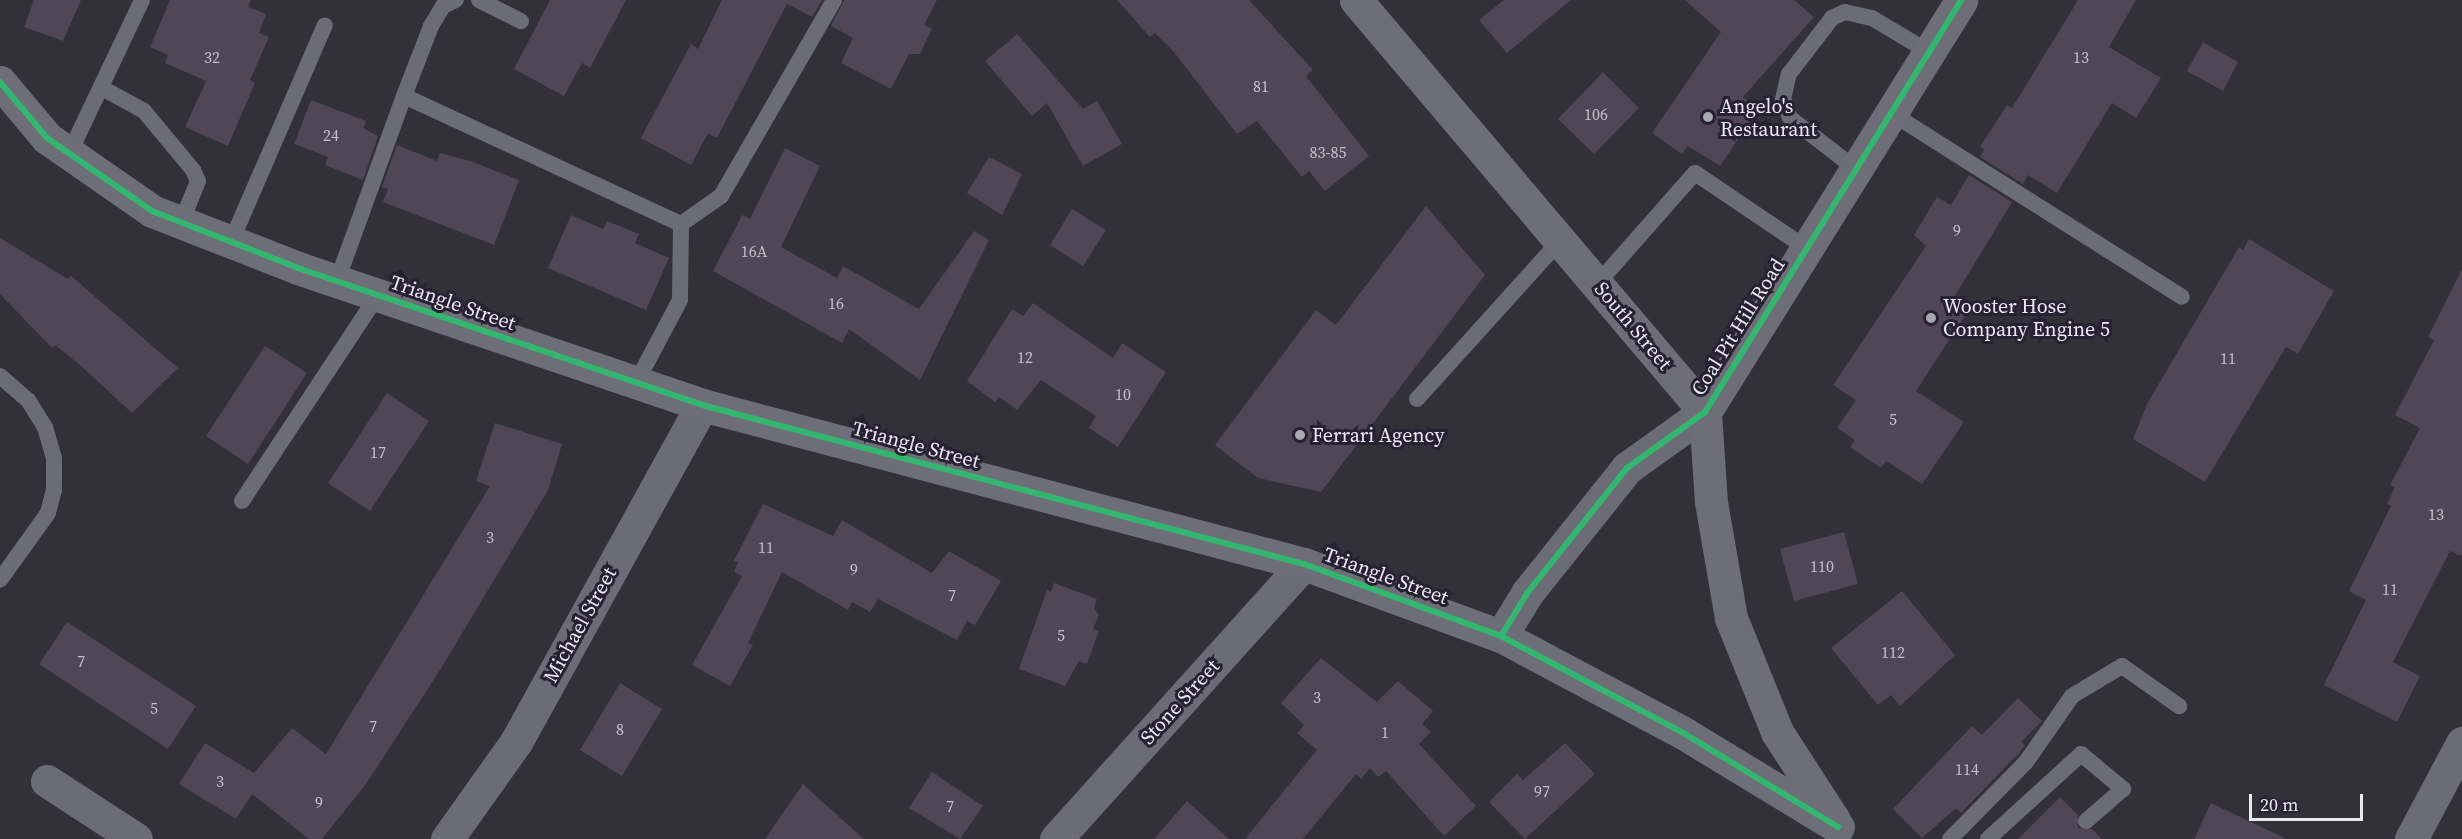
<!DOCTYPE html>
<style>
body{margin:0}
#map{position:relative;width:2462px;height:839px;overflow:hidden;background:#323038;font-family:"Source Serif 4",serif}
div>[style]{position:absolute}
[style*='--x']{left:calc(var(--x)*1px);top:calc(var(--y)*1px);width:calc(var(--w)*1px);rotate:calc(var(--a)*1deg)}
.building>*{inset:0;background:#504655}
.lane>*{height:16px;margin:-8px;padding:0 8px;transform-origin:8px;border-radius:8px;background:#6b6c76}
.street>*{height:33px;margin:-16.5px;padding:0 16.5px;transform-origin:16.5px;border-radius:16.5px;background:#6b6c76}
.secondary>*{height:33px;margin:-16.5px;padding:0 16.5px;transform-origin:16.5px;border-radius:16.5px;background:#6e6e79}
.cycleway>*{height:6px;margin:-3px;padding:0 3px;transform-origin:3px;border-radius:3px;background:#33b770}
.dots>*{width:16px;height:16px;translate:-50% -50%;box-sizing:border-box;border:3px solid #272231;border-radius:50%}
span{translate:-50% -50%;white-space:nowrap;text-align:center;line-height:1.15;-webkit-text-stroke:6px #272231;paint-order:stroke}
.number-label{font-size:16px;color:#c4c0cb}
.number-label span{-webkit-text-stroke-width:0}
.poi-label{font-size:20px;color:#ebe8f2}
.left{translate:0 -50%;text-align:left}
.street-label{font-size:20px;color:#ebe8f2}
.scale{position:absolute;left:2249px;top:794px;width:114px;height:27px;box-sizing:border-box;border:3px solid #ebe8f2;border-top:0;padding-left:8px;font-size:18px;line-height:21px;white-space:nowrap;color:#ebe8f2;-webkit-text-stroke:4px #272231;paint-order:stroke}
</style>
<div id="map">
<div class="building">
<i style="clip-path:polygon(34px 0,81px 0,63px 41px,24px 27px)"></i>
<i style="clip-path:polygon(170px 0,251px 0,248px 7px,266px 14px,259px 33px,269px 37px,250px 80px,255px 83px,228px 146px,185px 127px,206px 81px,165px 63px,168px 55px,150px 47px)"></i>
<i style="clip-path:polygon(550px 0,626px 0,590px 68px,582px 63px,564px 96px,514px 69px)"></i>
<i style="clip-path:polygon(722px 0,822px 0,812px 17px,787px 4px,717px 138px,708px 133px,691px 165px,641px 138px,691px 44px,698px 49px)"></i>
<i style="clip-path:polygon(844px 0,937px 0,924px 25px,932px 29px,920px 54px,909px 54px,891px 89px,841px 63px,853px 38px,831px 26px)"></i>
<i style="clip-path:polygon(1117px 0,1249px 0,1313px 70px,1306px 76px,1369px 156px,1325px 191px,1309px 171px,1302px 177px,1257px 121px,1237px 134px,1174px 52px,1155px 33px,1150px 37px)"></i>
<i style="clip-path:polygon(1504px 0,1571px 0,1507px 53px,1479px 20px)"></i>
<i style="clip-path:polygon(1685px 0,1794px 0,1814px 17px,1743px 97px,1758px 110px,1720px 166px,1688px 146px,1682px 154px,1652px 133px,1721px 32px)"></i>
<i style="clip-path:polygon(2078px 0,2136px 0,2109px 47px,2161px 78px,2136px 118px,2112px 103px,2057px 193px,2028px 175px,2023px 184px,1980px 157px,1984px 149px,1980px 147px,2007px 105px,2012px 108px)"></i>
<i style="clip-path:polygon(1017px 34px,1083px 109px,1097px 101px,1122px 144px,1083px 166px,1047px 103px,1032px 116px,985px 61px)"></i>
<i style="clip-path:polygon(2203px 42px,2238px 62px,2223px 91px,2187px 71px)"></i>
<i style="clip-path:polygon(1603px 72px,1639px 108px,1594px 154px,1558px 119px)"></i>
<i style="clip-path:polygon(311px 100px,366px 121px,363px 128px,378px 136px,363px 180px,325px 165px,328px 157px,294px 144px)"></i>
<i style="clip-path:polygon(397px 145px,437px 161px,440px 153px,470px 161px,519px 180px,494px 245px,383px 202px,388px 189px,382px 187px)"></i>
<i style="clip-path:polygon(785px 148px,820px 166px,781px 247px,837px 278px,843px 266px,919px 309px,974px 231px,989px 240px,920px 380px,849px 329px,842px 343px,713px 271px,742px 215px,750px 219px)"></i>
<i style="clip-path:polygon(989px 157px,1022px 174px,1002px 215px,967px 193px)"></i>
<i style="clip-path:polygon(1969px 175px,2012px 202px,1950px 304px,1966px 314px,1916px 391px,1964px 422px,1922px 484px,1886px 461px,1881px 468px,1850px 447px,1855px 440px,1837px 428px,1856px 400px,1833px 385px,1926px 246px,1914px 235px,1937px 197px,1951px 205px)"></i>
<i style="clip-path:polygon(1426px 206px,1485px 275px,1321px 492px,1258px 478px,1215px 445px,1316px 310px,1336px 325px)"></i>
<i style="clip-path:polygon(1072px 209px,1106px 230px,1083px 266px,1050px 245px)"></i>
<i style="clip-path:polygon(571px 215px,603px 229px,607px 221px,639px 234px,635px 243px,669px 258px,646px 310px,548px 268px)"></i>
<i style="clip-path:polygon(0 238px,68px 279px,71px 276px,178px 368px,132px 413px,80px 365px,55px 345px,52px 348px,0 294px)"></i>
<i style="clip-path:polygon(2249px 239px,2334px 291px,2298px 354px,2286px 347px,2205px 482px,2133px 439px,2147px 404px,2239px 247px,2243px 250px)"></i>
<i style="clip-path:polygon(2462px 269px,2462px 556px,2450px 551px,2393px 662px,2420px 676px,2397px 722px,2324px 685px,2366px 600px,2349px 591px,2391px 506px,2387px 504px,2395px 487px,2390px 485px,2420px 428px,2395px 415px,2434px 340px,2428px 337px)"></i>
<i style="clip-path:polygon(1033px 303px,1113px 358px,1122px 343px,1166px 372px,1118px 447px,1089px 428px,1096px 416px,1041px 380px,1017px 410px,999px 397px,995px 402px,967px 381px,1012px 309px,1023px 316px)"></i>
<i style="clip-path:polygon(265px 346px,307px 373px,248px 464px,206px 436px)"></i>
<i style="clip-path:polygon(387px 393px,429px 421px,370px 511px,328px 483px)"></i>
<i style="clip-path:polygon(495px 423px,562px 444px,548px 490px,440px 670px,366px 784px,322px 839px,309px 839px,252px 794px,236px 819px,179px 784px,205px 743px,254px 773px,292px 728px,326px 754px,490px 486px,476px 481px)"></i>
<i style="clip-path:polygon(763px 504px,833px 536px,842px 520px,932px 573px,949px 551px,1001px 581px,975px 625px,967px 621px,957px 640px,878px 599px,870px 612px,852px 602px,848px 610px,782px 572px,748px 643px,753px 645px,730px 686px,692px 665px,742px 576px,734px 572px,738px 562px,734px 561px)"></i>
<i style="clip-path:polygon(1844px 532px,1858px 584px,1794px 601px,1780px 549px)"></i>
<i style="clip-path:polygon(1054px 583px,1097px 599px,1094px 608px,1099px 615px,1093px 629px,1099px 631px,1087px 664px,1079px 661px,1065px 686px,1019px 669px,1047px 590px,1051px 592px)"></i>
<i style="clip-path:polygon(1902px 591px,1955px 655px,1900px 706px,1891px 695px,1878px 705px,1831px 648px)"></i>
<i style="clip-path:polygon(67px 622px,196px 706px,168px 749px,39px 664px)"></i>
<i style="clip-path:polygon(1321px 658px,1377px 702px,1398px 681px,1433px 711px,1422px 724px,1431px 732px,1419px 744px,1476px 806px,1444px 836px,1386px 771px,1378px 777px,1370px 768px,1361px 779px,1356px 774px,1303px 839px,1245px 839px,1317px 750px,1297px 733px,1304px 725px,1281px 703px)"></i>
<i style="clip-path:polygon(620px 683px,662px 709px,622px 776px,580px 750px)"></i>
<i style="clip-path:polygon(2018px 698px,2042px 721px,2021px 742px,2025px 745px,2020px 752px,1961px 813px,1956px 808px,1922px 838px,1893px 809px,1972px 726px,1982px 735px)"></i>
<i style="clip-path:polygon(1565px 743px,1595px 774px,1525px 839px,1489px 802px,1517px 774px,1523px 780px)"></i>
<i style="clip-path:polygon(932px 772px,983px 806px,960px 839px,909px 808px)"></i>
<i style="clip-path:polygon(803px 784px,816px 796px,864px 839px,765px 839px)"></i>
<i style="clip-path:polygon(2060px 797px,2078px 815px,2078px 828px,2092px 829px,2102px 839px,2018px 839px)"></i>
<i style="clip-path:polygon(1187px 801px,1229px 839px,1154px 839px)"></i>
<i style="clip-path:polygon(2211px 803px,2287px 839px,2194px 839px)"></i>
</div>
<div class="lane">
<i style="--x:479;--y:0;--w:47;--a:26.6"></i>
<i style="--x:102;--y:88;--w:48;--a:28.7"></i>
<i style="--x:144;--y:111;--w:77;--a:50.3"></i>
<i style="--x:193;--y:170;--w:12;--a:66"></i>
<i style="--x:198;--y:181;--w:45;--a:112"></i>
<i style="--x:404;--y:96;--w:75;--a:-68.9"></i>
<i style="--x:431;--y:26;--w:23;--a:-59"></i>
<i style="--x:443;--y:6;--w:14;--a:-25"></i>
<i style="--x:1891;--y:113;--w:344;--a:32.3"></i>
<i style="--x:69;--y:154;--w:170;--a:-64.6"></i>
<i style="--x:1856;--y:169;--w:83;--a:-142.3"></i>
<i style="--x:1790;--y:118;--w:20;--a:-110"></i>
<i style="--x:1783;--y:99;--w:26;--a:-77"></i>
<i style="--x:1789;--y:74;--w:71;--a:-52.5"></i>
<i style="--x:1832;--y:18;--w:14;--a:-25"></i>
<i style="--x:1845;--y:12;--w:28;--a:13"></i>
<i style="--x:1872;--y:18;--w:66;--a:30.8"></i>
<i style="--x:681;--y:224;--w:49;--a:-35"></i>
<i style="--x:721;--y:196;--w:226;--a:-60"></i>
<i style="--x:231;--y:242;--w:236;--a:-66.6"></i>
<i style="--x:337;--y:281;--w:197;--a:-70.1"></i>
<i style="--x:404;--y:96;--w:305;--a:24.8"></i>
<i style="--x:681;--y:224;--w:76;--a:90.8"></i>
<i style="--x:680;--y:300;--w:94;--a:117.9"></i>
<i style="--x:1597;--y:284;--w:148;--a:-48.6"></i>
<i style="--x:1695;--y:173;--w:134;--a:34"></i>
<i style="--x:0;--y:376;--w:37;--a:41"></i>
<i style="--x:28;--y:400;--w:32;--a:58"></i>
<i style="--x:45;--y:427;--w:32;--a:74"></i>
<i style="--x:54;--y:458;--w:32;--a:90"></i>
<i style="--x:54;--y:490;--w:24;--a:105"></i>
<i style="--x:48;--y:513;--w:82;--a:125.6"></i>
<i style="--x:1417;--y:399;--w:213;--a:-47.9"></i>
<i style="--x:242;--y:501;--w:247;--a:-56.6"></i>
<i style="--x:1950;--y:839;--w:108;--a:-45.4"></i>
<i style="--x:2026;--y:762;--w:80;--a:-55.1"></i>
<i style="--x:2072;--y:696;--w:58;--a:-31"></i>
<i style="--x:2122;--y:666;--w:70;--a:35.1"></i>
<i style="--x:1988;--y:839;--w:126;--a:-42.4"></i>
<i style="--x:2081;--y:754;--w:55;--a:39.8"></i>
<i style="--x:2123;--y:789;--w:49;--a:139.1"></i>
</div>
<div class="street">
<i style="--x:1501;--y:636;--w:52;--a:-58.5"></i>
<i style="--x:1528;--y:592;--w:159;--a:-51.4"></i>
<i style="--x:1627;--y:468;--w:96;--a:-35.7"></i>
<i style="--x:47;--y:781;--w:106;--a:33.1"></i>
<i style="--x:447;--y:839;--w:119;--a:-54.6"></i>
<i style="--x:516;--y:742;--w:385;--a:-61.1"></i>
<i style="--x:1056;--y:839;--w:370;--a:-48"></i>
<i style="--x:2411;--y:839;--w:109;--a:-62"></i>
</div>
<div class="secondary">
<i style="--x:1356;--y:0;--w:540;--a:49.73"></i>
<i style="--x:1705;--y:412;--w:90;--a:86.2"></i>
<i style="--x:1711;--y:502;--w:118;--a:80.2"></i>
<i style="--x:1731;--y:618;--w:123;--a:68"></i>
<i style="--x:1777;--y:732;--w:105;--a:57.1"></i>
<i style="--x:0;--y:82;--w:73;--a:50"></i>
<i style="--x:47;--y:138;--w:128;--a:34.8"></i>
<i style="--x:152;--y:211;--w:157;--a:21.3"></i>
<i style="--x:298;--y:268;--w:427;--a:18.7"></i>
<i style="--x:702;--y:405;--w:623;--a:14.8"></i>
<i style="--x:1304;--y:564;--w:210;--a:20.1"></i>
<i style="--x:1501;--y:636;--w:208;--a:28"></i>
<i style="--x:1685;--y:734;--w:179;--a:31.3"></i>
<i style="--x:1705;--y:412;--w:485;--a:-58.1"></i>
</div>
<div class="cycleway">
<i style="--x:0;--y:82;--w:73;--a:50"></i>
<i style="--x:47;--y:138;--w:128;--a:34.8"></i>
<i style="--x:152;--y:211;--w:157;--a:21.3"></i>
<i style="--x:298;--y:268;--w:427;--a:18.7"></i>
<i style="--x:702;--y:405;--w:623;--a:14.8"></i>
<i style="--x:1304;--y:564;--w:210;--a:20.1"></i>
<i style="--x:1501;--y:636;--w:208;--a:28"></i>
<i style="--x:1685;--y:734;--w:179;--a:31.3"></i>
<i style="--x:1501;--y:636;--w:52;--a:-58.5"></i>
<i style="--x:1528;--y:592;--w:159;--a:-51.4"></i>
<i style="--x:1627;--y:468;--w:96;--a:-35.7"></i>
<i style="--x:1705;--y:412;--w:485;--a:-58.1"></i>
</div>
<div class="dots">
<i style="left:1708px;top:117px;background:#aaa8b1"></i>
<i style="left:1931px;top:318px;background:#aaa8b1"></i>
<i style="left:1300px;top:435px;background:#aaa8b1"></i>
</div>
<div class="number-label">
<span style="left:212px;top:57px">32</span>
<span style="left:2081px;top:57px">13</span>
<span style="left:1261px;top:86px">81</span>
<span style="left:1596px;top:114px">106</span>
<span style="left:331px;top:135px">24</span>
<span style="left:1328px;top:152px">83-85</span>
<span style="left:1957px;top:230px">9</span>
<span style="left:754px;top:251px">16A</span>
<span style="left:836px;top:303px">16</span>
<span style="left:1025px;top:357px">12</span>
<span style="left:2228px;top:358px">11</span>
<span style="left:1123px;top:394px">10</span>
<span style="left:1893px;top:419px">5</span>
<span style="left:378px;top:452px">17</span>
<span style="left:2436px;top:514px">13</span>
<span style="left:490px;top:537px">3</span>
<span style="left:766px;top:547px">11</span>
<span style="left:1822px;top:566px">110</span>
<span style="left:854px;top:569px">9</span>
<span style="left:2390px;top:589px">11</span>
<span style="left:952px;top:595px">7</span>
<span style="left:1061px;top:635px">5</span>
<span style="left:1893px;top:652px">112</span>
<span style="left:81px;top:661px">7</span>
<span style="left:1317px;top:697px">3</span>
<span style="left:154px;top:708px">5</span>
<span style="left:373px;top:726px">7</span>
<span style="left:620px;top:729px">8</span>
<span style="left:1385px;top:732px">1</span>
<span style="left:1967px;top:769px">114</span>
<span style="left:220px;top:781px">3</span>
<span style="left:1542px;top:791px">97</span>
<span style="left:319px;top:802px">9</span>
<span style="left:950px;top:806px">7</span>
</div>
<div class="poi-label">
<span class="left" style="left:1720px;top:118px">Angelo's<br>Restaurant</span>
<span class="left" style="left:1943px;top:318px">Wooster Hose<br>Company Engine 5</span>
<span class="left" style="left:1312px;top:435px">Ferrari Agency</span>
</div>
<div class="street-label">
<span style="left:453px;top:303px;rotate:19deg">Triangle Street</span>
<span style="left:1633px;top:326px;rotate:50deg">South Street</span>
<span style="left:1738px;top:327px;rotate:-58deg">Coal Pit Hill Road</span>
<span style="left:916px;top:445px;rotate:15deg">Triangle Street</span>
<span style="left:1386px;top:576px;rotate:20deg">Triangle Street</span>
<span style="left:580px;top:625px;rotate:-61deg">Michael Street</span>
<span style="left:1180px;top:702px;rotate:-48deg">Stone Street</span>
</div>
<div class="scale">20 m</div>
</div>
